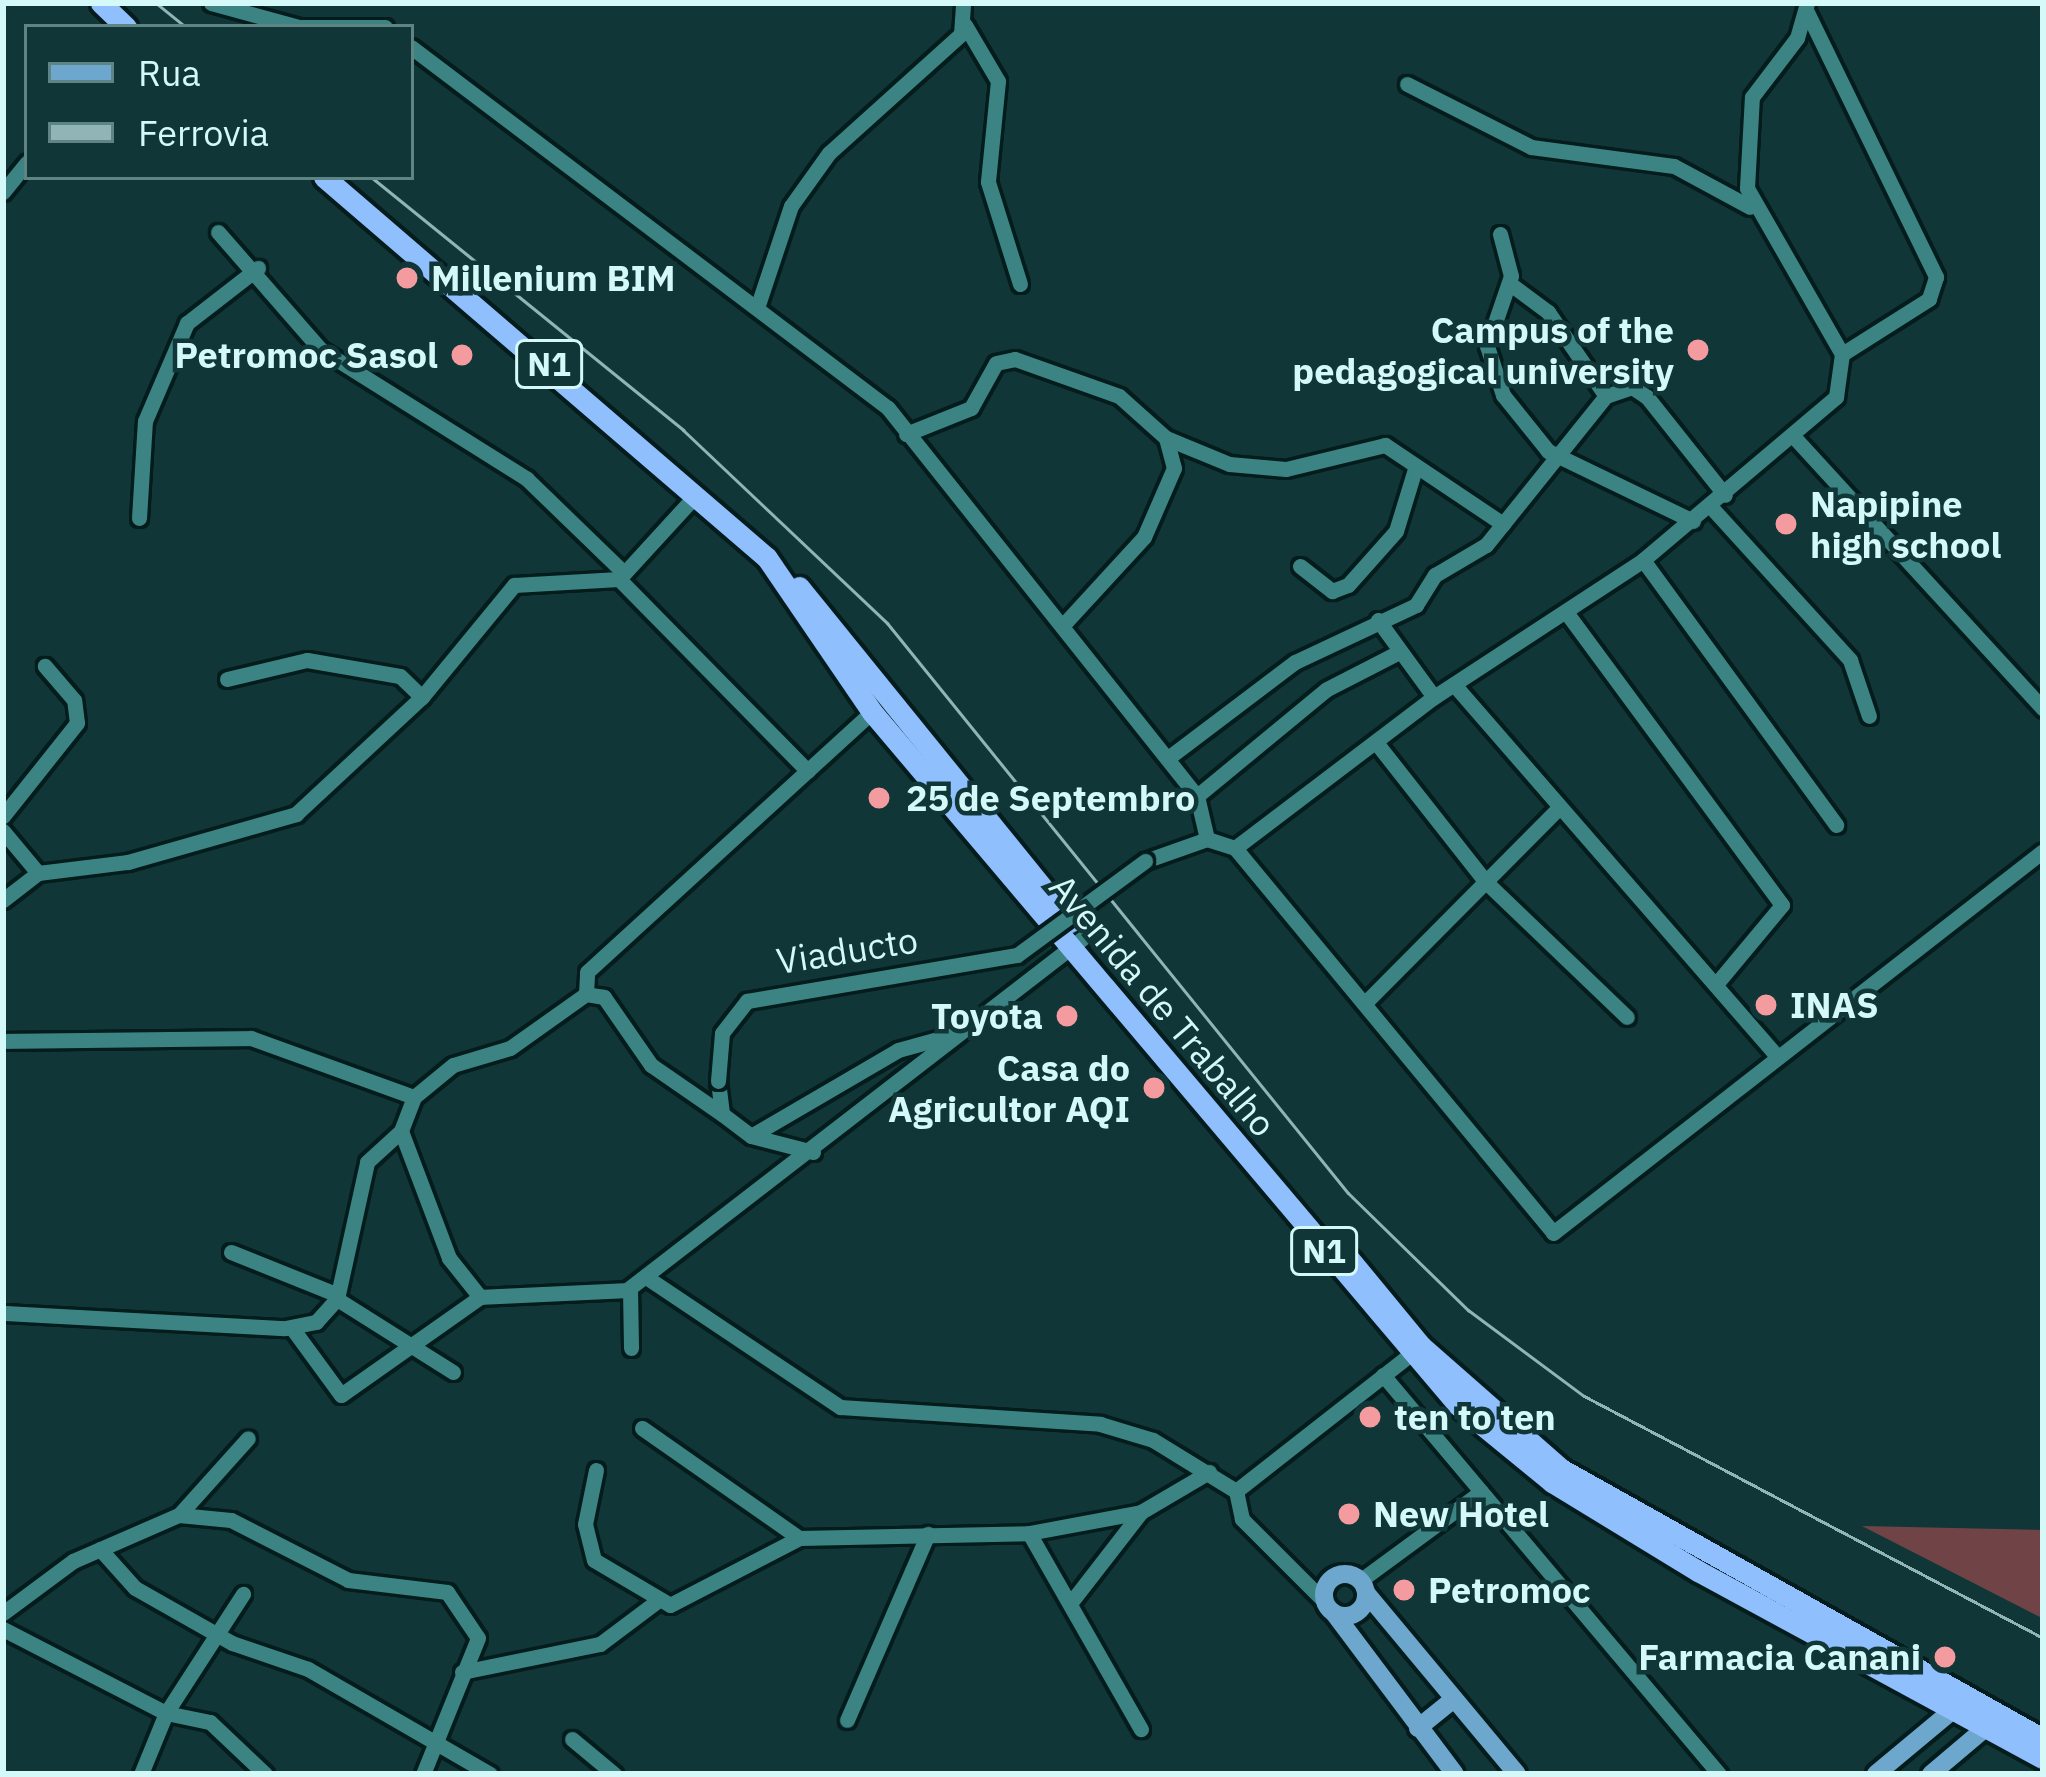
<!DOCTYPE html>
<style>
body{margin:0}
#map{position:relative;width:2046px;height:1777px;overflow:hidden;background:#103637;font-family:"IBM Plex Sans",sans-serif}
div>[style]{position:absolute}
[style*='--x']{left:calc(var(--x)*1px);top:calc(var(--y)*1px);width:calc(var(--w)*1px);rotate:calc(var(--a)*1deg)}
.green>*{inset:0;background:#704446}
.roads{filter:drop-shadow(3px 0 #051c1c) drop-shadow(-3px 0 #051c1c) drop-shadow(0 3px #051c1c) drop-shadow(0 -3px #051c1c)}
.minor>*{height:15px;margin:-7.5px;padding:0 7.5px;transform-origin:7.5px;border-radius:7.5px;background:#3c8484}
.major>*{height:18px;margin:-9px;padding:0 9px;transform-origin:9px;border-radius:9px;background:#6ea7cd}
.major>.ring{margin:-9px;padding:0;box-sizing:content-box;background:none;border:18px solid #6ea7cd;border-radius:50%}
.highway>*{height:21px;margin:-10.5px;padding:0 10.5px;transform-origin:10.5px;border-radius:10.5px;background:#90bffe}
.rail>*{height:3px;margin:-1.5px;padding:0 1.5px;transform-origin:1.5px;border-radius:1.5px;background:#91b5b6}
.bridges{filter:drop-shadow(3px 0 #051c1c) drop-shadow(-3px 0 #051c1c) drop-shadow(0 3px #051c1c) drop-shadow(0 -3px #051c1c)}
.minor-bridge>*{height:15px;margin:-7.5px;padding:0 7.5px;transform-origin:7.5px;border-radius:7.5px;background:#3c8484}
.dots>*{width:33px;height:33px;translate:-50% -50%;box-sizing:border-box;border:6px solid #103637;border-radius:50%}
span{translate:-50% -50%;white-space:nowrap;text-align:center;line-height:1.15;-webkit-text-stroke:9px #103637;paint-order:stroke}
.shield-label span{padding:3px 9px;background:#103637;border:3px solid;border-radius:9px;-webkit-text-stroke-width:0}
.shield-label{font-size:33px;color:#d5f8f8;font-weight:700}
.poi-label{font-size:36px;color:#d5f8f8;font-weight:700}
.left{translate:0 -50%;text-align:left}
.right{translate:-100% -50%;text-align:right}
.street-label{font-size:36px;color:#d5f8f8}
.frame{position:absolute;inset:0;border:6px solid #d5f8f8;pointer-events:none}
.legend{position:absolute;left:24px;top:24px;width:390px;height:156px;box-sizing:border-box;background:#103637;border:3px solid #5f8484;margin:0;padding:15px 21px;list-style:none;font-size:36px;color:#d5f8f8}
.legend li{display:flex;align-items:center;gap:24px;height:60px}
.legend b{width:60px;border:3px solid #5f8484}
</style>
<div id="map">
<div class="green">
<i style="clip-path:polygon(1862px 1526px,2043px 1530px,2043px 1617px,2042px 1618px)"></i>
</div>
<div class="roads">
<div class="minor">
<i style="--x:211;--y:3;--w:91;--a:15.3"></i>
<i style="--x:1806;--y:10;--w:297;--a:64"></i>
<i style="--x:1936;--y:277;--w:23;--a:108"></i>
<i style="--x:1929;--y:299;--w:103;--a:147.7"></i>
<i style="--x:965;--y:25;--w:65;--a:59.5"></i>
<i style="--x:998;--y:81;--w:101;--a:95.7"></i>
<i style="--x:988;--y:182;--w:107;--a:72.6"></i>
<i style="--x:302;--y:27;--w:83;--a:0"></i>
<i style="--x:411;--y:47;--w:598;--a:37.12"></i>
<i style="--x:888;--y:408;--w:496;--a:51.5"></i>
<i style="--x:1197;--y:796;--w:44;--a:76.9"></i>
<i style="--x:1407;--y:84;--w:139;--a:26.9"></i>
<i style="--x:1531;--y:147;--w:144;--a:7.6"></i>
<i style="--x:1674;--y:166;--w:86;--a:28.3"></i>
<i style="--x:3;--y:192;--w:38;--a:-51"></i>
<i style="--x:218;--y:232;--w:155;--a:48.9"></i>
<i style="--x:320;--y:349;--w:244;--a:32.1"></i>
<i style="--x:527;--y:479;--w:135;--a:44.1"></i>
<i style="--x:1500;--y:234;--w:43;--a:75.3"></i>
<i style="--x:1511;--y:276;--w:74;--a:108.9"></i>
<i style="--x:1487;--y:346;--w:52;--a:71.9"></i>
<i style="--x:1503;--y:395;--w:72;--a:51.2"></i>
<i style="--x:1548;--y:451;--w:161;--a:25.8"></i>
<i style="--x:1509;--y:283;--w:49;--a:36.6"></i>
<i style="--x:1548;--y:312;--w:102;--a:55.4"></i>
<i style="--x:758;--y:305;--w:104;--a:-71.6"></i>
<i style="--x:791;--y:206;--w:65;--a:-54.4"></i>
<i style="--x:829;--y:153;--w:178;--a:-42"></i>
<i style="--x:961;--y:34;--w:31;--a:-86"></i>
<i style="--x:906;--y:434;--w:70;--a:-21.8"></i>
<i style="--x:971;--y:408;--w:51;--a:-60.9"></i>
<i style="--x:996;--y:363;--w:19;--a:-12"></i>
<i style="--x:1015;--y:359;--w:110;--a:19.6"></i>
<i style="--x:1119;--y:396;--w:63;--a:41.8"></i>
<i style="--x:1166;--y:438;--w:68;--a:22.4"></i>
<i style="--x:1229;--y:464;--w:57;--a:5"></i>
<i style="--x:1286;--y:469;--w:102;--a:-13.6"></i>
<i style="--x:1385;--y:445;--w:142;--a:33.8"></i>
<i style="--x:1794;--y:437;--w:369;--a:47.5"></i>
<i style="--x:1711;--y:507;--w:207;--a:47.7"></i>
<i style="--x:1850;--y:660;--w:59;--a:71.3"></i>
<i style="--x:139;--y:518;--w:97;--a:-86.5"></i>
<i style="--x:145;--y:421;--w:107;--a:-66.8"></i>
<i style="--x:187;--y:323;--w:90;--a:-37.8"></i>
<i style="--x:1643;--y:560;--w:328;--a:53.9"></i>
<i style="--x:1300;--y:566;--w:41;--a:38"></i>
<i style="--x:1332;--y:591;--w:17;--a:-21"></i>
<i style="--x:1348;--y:585;--w:72;--a:-48.4"></i>
<i style="--x:1396;--y:531;--w:65;--a:-73"></i>
<i style="--x:619;--y:579;--w:269;--a:45.5"></i>
<i style="--x:1566;--y:612;--w:364;--a:53.6"></i>
<i style="--x:1782;--y:905;--w:102;--a:129.8"></i>
<i style="--x:1378;--y:620;--w:95;--a:54"></i>
<i style="--x:1064;--y:624;--w:118;--a:-47.4"></i>
<i style="--x:1144;--y:537;--w:75;--a:-66.5"></i>
<i style="--x:1174;--y:468;--w:31;--a:-105"></i>
<i style="--x:227;--y:679;--w:82;--a:-13.4"></i>
<i style="--x:307;--y:660;--w:94;--a:9.8"></i>
<i style="--x:400;--y:676;--w:30;--a:44"></i>
<i style="--x:1457;--y:688;--w:488;--a:49"></i>
<i style="--x:1378;--y:745;--w:174;--a:51.8"></i>
<i style="--x:1486;--y:882;--w:195;--a:43.8"></i>
<i style="--x:1168;--y:758;--w:159;--a:-37.1"></i>
<i style="--x:1295;--y:662;--w:134;--a:-25.2"></i>
<i style="--x:1416;--y:605;--w:36;--a:-58"></i>
<i style="--x:1435;--y:575;--w:59;--a:-30.5"></i>
<i style="--x:1486;--y:545;--w:191;--a:-51.2"></i>
<i style="--x:1606;--y:396;--w:28;--a:-19"></i>
<i style="--x:1632;--y:387;--w:18;--a:34"></i>
<i style="--x:1647;--y:397;--w:125;--a:51.5"></i>
<i style="--x:1197;--y:796;--w:168;--a:-39.5"></i>
<i style="--x:1327;--y:689;--w:81;--a:-27.2"></i>
<i style="--x:3;--y:816;--w:119;--a:-51.5"></i>
<i style="--x:77;--y:723;--w:23;--a:-97"></i>
<i style="--x:74;--y:700;--w:45;--a:-130.5"></i>
<i style="--x:3;--y:831;--w:55;--a:50.2"></i>
<i style="--x:1207;--y:839;--w:29;--a:18"></i>
<i style="--x:1235;--y:848;--w:499;--a:50.4"></i>
<i style="--x:1553;--y:1233;--w:621;--a:-37.94"></i>
<i style="--x:1235;--y:848;--w:250;--a:-37.2"></i>
<i style="--x:1434;--y:697;--w:250;--a:-33.2"></i>
<i style="--x:1643;--y:560;--w:253;--a:-40.2"></i>
<i style="--x:1836;--y:397;--w:43;--a:-82.1"></i>
<i style="--x:1842;--y:354;--w:191;--a:-119.8"></i>
<i style="--x:1747;--y:188;--w:91;--a:-86.9"></i>
<i style="--x:1752;--y:97;--w:74;--a:-52.7"></i>
<i style="--x:1797;--y:38;--w:36;--a:-74"></i>
<i style="--x:1145;--y:861;--w:66;--a:-19.5"></i>
<i style="--x:3;--y:900;--w:44;--a:-37.6"></i>
<i style="--x:38;--y:873;--w:91;--a:-7"></i>
<i style="--x:128;--y:862;--w:175;--a:-15.9"></i>
<i style="--x:296;--y:814;--w:172;--a:-42.9"></i>
<i style="--x:422;--y:697;--w:145;--a:-50.6"></i>
<i style="--x:514;--y:585;--w:105;--a:-3.3"></i>
<i style="--x:619;--y:579;--w:113;--a:-47.5"></i>
<i style="--x:586;--y:994;--w:22;--a:-87"></i>
<i style="--x:587;--y:972;--w:386;--a:-42.4"></i>
<i style="--x:1367;--y:1001;--w:268;--a:-45.2"></i>
<i style="--x:3;--y:1041;--w:248;--a:-0.7"></i>
<i style="--x:251;--y:1038;--w:173;--a:19.9"></i>
<i style="--x:718;--y:1081;--w:33;--a:83"></i>
<i style="--x:722;--y:1114;--w:36;--a:37"></i>
<i style="--x:751;--y:1136;--w:64;--a:14.5"></i>
<i style="--x:722;--y:1114;--w:86;--a:-145.4"></i>
<i style="--x:651;--y:1065;--w:83;--a:-124.7"></i>
<i style="--x:604;--y:997;--w:18;--a:-171"></i>
<i style="--x:586;--y:994;--w:93;--a:144.6"></i>
<i style="--x:510;--y:1048;--w:59;--a:163.4"></i>
<i style="--x:453;--y:1065;--w:50;--a:140.6"></i>
<i style="--x:414;--y:1097;--w:36;--a:111"></i>
<i style="--x:401;--y:1131;--w:136;--a:69.3"></i>
<i style="--x:449;--y:1258;--w:50;--a:51.5"></i>
<i style="--x:480;--y:1297;--w:147;--a:-2.7"></i>
<i style="--x:627;--y:1290;--w:576;--a:-37.67"></i>
<i style="--x:751;--y:1136;--w:170;--a:-30.3"></i>
<i style="--x:898;--y:1050;--w:60;--a:-15.4"></i>
<i style="--x:231;--y:1252;--w:110;--a:21.9"></i>
<i style="--x:646;--y:1277;--w:234;--a:33.8"></i>
<i style="--x:840;--y:1407;--w:261;--a:3.7"></i>
<i style="--x:1100;--y:1424;--w:55;--a:16.8"></i>
<i style="--x:1153;--y:1440;--w:97;--a:31.6"></i>
<i style="--x:630;--y:1289;--w:59;--a:89"></i>
<i style="--x:337;--y:1299;--w:140;--a:-77.6"></i>
<i style="--x:367;--y:1162;--w:46;--a:-42.4"></i>
<i style="--x:5;--y:1313;--w:280;--a:3.1"></i>
<i style="--x:285;--y:1328;--w:32;--a:-11"></i>
<i style="--x:316;--y:1322;--w:31;--a:-48"></i>
<i style="--x:337;--y:1299;--w:137;--a:32.2"></i>
<i style="--x:292;--y:1328;--w:83;--a:53.8"></i>
<i style="--x:341;--y:1395;--w:170;--a:-35.2"></i>
<i style="--x:1383;--y:1375;--w:522;--a:49.9"></i>
<i style="--x:642;--y:1428;--w:192;--a:35"></i>
<i style="--x:596;--y:1470;--w:55;--a:101.5"></i>
<i style="--x:585;--y:1524;--w:37;--a:76"></i>
<i style="--x:594;--y:1560;--w:88;--a:30.6"></i>
<i style="--x:670;--y:1605;--w:145;--a:-27.4"></i>
<i style="--x:799;--y:1538;--w:230;--a:-1.2"></i>
<i style="--x:1029;--y:1533;--w:114;--a:-10.6"></i>
<i style="--x:1141;--y:1512;--w:79;--a:-30.5"></i>
<i style="--x:179;--y:1515;--w:52;--a:5.5"></i>
<i style="--x:231;--y:1520;--w:131;--a:27.1"></i>
<i style="--x:348;--y:1580;--w:100;--a:6.9"></i>
<i style="--x:447;--y:1592;--w:55;--a:56"></i>
<i style="--x:478;--y:1638;--w:147;--a:112"></i>
<i style="--x:1029;--y:1533;--w:226;--a:60.3"></i>
<i style="--x:100;--y:1549;--w:52;--a:48.1"></i>
<i style="--x:135;--y:1588;--w:112;--a:29.6"></i>
<i style="--x:232;--y:1643;--w:80;--a:18.9"></i>
<i style="--x:308;--y:1669;--w:210;--a:30"></i>
<i style="--x:1361;--y:1580;--w:149;--a:-36.3"></i>
<i style="--x:1323;--y:1600;--w:115;--a:-135"></i>
<i style="--x:1242;--y:1519;--w:29;--a:-102"></i>
<i style="--x:1236;--y:1491;--w:230;--a:-38.1"></i>
<i style="--x:1072;--y:1601;--w:113;--a:-52.2"></i>
<i style="--x:3;--y:1613;--w:87;--a:-36.6"></i>
<i style="--x:73;--y:1561;--w:116;--a:-23.5"></i>
<i style="--x:179;--y:1515;--w:103;--a:-48.1"></i>
<i style="--x:3;--y:1629;--w:183;--a:27.3"></i>
<i style="--x:166;--y:1713;--w:45;--a:11.6"></i>
<i style="--x:210;--y:1722;--w:76;--a:43.4"></i>
<i style="--x:462;--y:1672;--w:141;--a:-11.5"></i>
<i style="--x:600;--y:1644;--w:70;--a:-36.9"></i>
<i style="--x:847;--y:1720;--w:203;--a:-66.5"></i>
<i style="--x:572;--y:1739;--w:55;--a:39.8"></i>
<i style="--x:141;--y:1774;--w:66;--a:-67.7"></i>
<i style="--x:166;--y:1713;--w:142;--a:-57.1"></i>
</div>
<div class="major">
<i class="ring" style="left:1324px;top:1574px;width:24px;height:24px"></i>
<i style="--x:1367;--y:1594;--w:234;--a:50.2"></i>
<i style="--x:1334;--y:1613;--w:201;--a:53.1"></i>
<i style="--x:1418;--y:1728;--w:46;--a:-38.9"></i>
<i style="--x:1876;--y:1774;--w:109;--a:-39.8"></i>
<i style="--x:1931;--y:1774;--w:85;--a:-40.2"></i>
</div>
<div class="highway">
<i style="--x:101;--y:3;--w:35;--a:44"></i>
<i style="--x:324;--y:177;--w:584;--a:40.7"></i>
<i style="--x:767;--y:558;--w:186;--a:55.7"></i>
<i style="--x:872;--y:712;--w:908;--a:49.78"></i>
<i style="--x:1458;--y:1405;--w:122;--a:39.3"></i>
<i style="--x:1552;--y:1482;--w:171;--a:31.4"></i>
<i style="--x:1698;--y:1571;--w:392;--a:28.5"></i>
<i style="--x:799;--y:587;--w:431;--a:51"></i>
<i style="--x:1350;--y:1260;--w:112;--a:50.5"></i>
<i style="--x:1421;--y:1346;--w:186;--a:41.3"></i>
<i style="--x:1561;--y:1469;--w:552;--a:29.26"></i>
</div>
</div>
<div class="rail">
<i style="--x:156;--y:3;--w:38;--a:39"></i>
<i style="--x:371;--y:177;--w:402;--a:39"></i>
<i style="--x:683;--y:430;--w:281;--a:43.4"></i>
<i style="--x:887;--y:623;--w:733;--a:51.04"></i>
<i style="--x:1348;--y:1193;--w:168;--a:44.3"></i>
<i style="--x:1468;--y:1310;--w:144;--a:36.6"></i>
<i style="--x:1584;--y:1396;--w:519;--a:27.8"></i>
</div>
<div class="bridges">
<div class="minor-bridge">
<i style="--x:718;--y:1081;--w:48;--a:-85.2"></i>
<i style="--x:722;--y:1033;--w:41;--a:-52"></i>
<i style="--x:747;--y:1001;--w:274;--a:-9.7"></i>
<i style="--x:1017;--y:955;--w:159;--a:-36.3"></i>
</div>
</div>
<div class="dots">
<i style="left:407px;top:278px;background:#f49b9f"></i>
<i style="left:1698px;top:350px;background:#f49b9f"></i>
<i style="left:462px;top:355px;background:#f49b9f"></i>
<i style="left:1786px;top:524px;background:#f49b9f"></i>
<i style="left:879px;top:798px;background:#f49b9f"></i>
<i style="left:1766px;top:1005px;background:#f49b9f"></i>
<i style="left:1067px;top:1016px;background:#f49b9f"></i>
<i style="left:1154px;top:1088px;background:#f49b9f"></i>
<i style="left:1370px;top:1417px;background:#f49b9f"></i>
<i style="left:1349px;top:1514px;background:#f49b9f"></i>
<i style="left:1404px;top:1590px;background:#f49b9f"></i>
<i style="left:1945px;top:1657px;background:#f49b9f"></i>
</div>
<div class="shield-label">
<span style="left:549px;top:364px">N1</span>
<span style="left:1324px;top:1251px">N1</span>
</div>
<div class="poi-label">
<span class="left" style="left:431px;top:278px">Millenium BIM</span>
<span class="right" style="left:1674px;top:350px">Campus of the<br>pedagogical university</span>
<span class="right" style="left:438px;top:355px">Petromoc Sasol</span>
<span class="left" style="left:1810px;top:524px">Napipine<br>high school</span>
<span class="left" style="left:906px;top:798px">25 de Septembro</span>
<span class="left" style="left:1790px;top:1005px">INAS</span>
<span class="right" style="left:1043px;top:1016px">Toyota</span>
<span class="right" style="left:1130px;top:1088px">Casa do<br>Agricultor AQI</span>
<span class="left" style="left:1394px;top:1417px">ten to ten</span>
<span class="left" style="left:1373px;top:1514px">New Hotel</span>
<span class="left" style="left:1428px;top:1590px">Petromoc</span>
<span class="right" style="left:1921px;top:1657px">Farmacia Canani</span>
</div>
<div class="street-label">
<span style="left:847px;top:950px;rotate:-9deg">Viaducto</span>
<span style="left:1163px;top:1005px;rotate:50deg">Avenida de Trabalho</span>
</div>
<div class="frame"></div>
<ul class="legend">
<li><b style="height:15px;background:#6ea7cd"></b>Rua</li>
<li><b style="height:15px;background:#91b5b6"></b>Ferrovia</li>
</ul>
</div>
